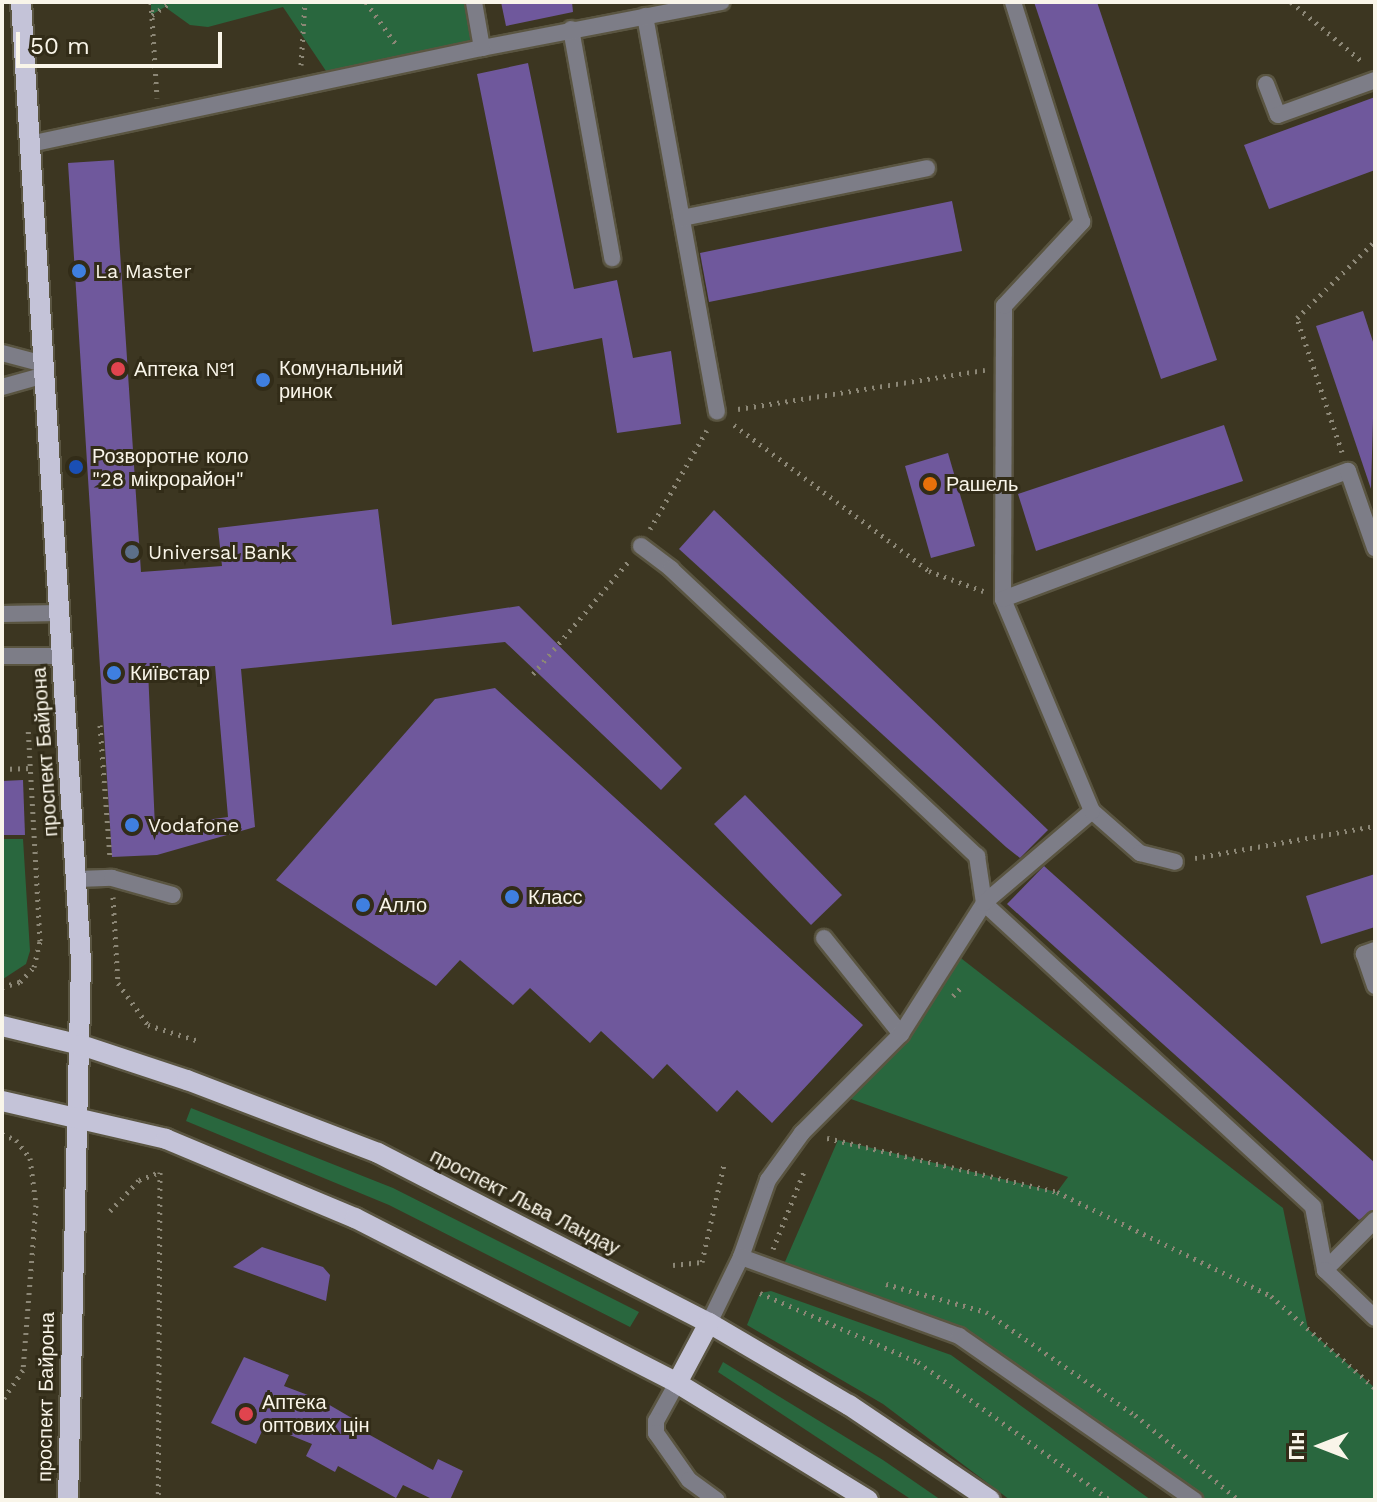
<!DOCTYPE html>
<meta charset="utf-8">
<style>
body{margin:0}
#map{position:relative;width:1377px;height:1502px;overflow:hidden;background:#3c3621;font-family:"Work Sans",sans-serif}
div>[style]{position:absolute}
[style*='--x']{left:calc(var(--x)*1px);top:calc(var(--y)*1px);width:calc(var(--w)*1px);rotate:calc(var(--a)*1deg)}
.green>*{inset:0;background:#29673e}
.building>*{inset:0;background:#6f589c}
.path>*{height:5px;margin-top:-2.5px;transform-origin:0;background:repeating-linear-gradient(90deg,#8c8776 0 2px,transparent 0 8px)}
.roads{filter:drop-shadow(2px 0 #5a5541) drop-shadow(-2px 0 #5a5541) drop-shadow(0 2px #5a5541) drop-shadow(0 -2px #5a5541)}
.lane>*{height:16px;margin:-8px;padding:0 8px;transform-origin:8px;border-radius:8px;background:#7d7d87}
.street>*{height:16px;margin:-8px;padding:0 8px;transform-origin:8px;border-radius:8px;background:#7d7d87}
.primary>*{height:20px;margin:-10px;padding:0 10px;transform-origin:10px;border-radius:10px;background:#c4c3d8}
.dots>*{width:22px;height:22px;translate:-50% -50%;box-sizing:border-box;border:4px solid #322c18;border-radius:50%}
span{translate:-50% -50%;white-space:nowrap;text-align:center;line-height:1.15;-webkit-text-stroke:6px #322c18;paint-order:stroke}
.poi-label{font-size:20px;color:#f9f5e9}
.left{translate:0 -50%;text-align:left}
.street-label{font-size:20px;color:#f9f5e9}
.frame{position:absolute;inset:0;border:4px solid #f9f5e9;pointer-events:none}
.north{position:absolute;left:1281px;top:1406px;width:80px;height:80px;-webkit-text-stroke:6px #322c18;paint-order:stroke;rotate:270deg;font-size:22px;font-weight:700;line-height:32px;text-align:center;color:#f9f5e9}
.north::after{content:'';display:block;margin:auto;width:28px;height:36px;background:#f9f5e9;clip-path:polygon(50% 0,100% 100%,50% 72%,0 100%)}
.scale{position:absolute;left:16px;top:32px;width:206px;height:36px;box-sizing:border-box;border:4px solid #f9f5e9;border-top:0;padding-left:10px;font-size:24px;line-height:28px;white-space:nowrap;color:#f9f5e9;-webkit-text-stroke:6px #322c18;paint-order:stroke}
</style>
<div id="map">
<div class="green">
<i style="clip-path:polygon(151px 2px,465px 2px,473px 45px,328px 74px,283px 7px,208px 27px,190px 25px,165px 7px,151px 15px)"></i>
<i style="clip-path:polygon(2px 839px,23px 839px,30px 951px,26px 964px,3px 979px)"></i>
<i style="clip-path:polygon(953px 952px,1283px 1208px,1308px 1329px,1375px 1388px,1375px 1500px,1194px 1500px,959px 1336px,781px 1271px,838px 1140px,1057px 1192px,1068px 1177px,837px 1094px,901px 1034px)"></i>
<i style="clip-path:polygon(191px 1108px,393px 1188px,639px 1312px,630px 1327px,389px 1205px,186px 1121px)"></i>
<i style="clip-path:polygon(771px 1291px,951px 1355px,1151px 1500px,1010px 1500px,883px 1404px,747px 1325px,760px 1293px)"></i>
<i style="clip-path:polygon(723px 1362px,883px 1460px,941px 1500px,912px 1500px,718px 1372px)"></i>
</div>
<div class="building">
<i style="clip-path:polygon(501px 2px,572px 2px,573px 12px,506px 26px)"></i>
<i style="clip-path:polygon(1034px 2px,1097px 2px,1217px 360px,1161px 379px)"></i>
<i style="clip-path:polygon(528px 63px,574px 289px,617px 280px,633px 358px,671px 351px,681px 424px,617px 433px,602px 338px,533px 352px,477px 74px)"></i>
<i style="clip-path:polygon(1375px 97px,1375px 170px,1269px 209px,1244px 145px)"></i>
<i style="clip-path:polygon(evenodd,114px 160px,141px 572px,222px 566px,218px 528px,378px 509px,392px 625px,519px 606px,682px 768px,661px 790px,505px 642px,241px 669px,255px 827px,157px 855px,112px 857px,68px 163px,114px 160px,215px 666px,228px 817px,155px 827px,148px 670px,215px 666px)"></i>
<i style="clip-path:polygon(952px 201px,962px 251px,709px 302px,700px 253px)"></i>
<i style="clip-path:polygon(1363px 311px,1375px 348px,1371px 489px,1316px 326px)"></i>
<i style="clip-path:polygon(1224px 425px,1243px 481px,1036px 551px,1018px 494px)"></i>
<i style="clip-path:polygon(948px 453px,975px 546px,931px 558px,905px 466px)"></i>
<i style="clip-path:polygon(714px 510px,1048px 830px,1020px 858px,1006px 847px,679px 549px)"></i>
<i style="clip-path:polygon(495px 688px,863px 1025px,772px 1123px,737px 1090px,717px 1112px,667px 1064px,653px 1079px,601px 1031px,590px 1043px,530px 988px,513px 1005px,460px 960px,436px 986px,276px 880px,435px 699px)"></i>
<i style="clip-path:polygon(23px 780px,25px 835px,2px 835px,2px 781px)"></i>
<i style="clip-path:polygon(745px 795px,842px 895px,811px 925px,714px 824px)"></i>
<i style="clip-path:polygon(1044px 866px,1375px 1163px,1375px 1209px,1359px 1220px,1007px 904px)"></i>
<i style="clip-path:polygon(1375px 874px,1375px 927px,1321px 944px,1306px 896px)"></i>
<i style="clip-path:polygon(262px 1247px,323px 1267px,330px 1275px,326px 1301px,233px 1267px)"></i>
<i style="clip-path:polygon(244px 1357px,289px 1375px,284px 1386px,321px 1400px,362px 1424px,359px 1429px,433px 1470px,438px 1459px,463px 1471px,450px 1500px,434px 1500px,403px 1485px,396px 1498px,338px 1466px,335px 1472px,306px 1456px,312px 1444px,265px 1425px,256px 1444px,211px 1423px)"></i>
</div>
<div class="path">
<i style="--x:151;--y:2;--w:96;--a:86.4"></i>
<i style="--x:366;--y:2;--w:55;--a:54.6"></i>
<i style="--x:1291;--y:2;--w:95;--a:39.9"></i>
<i style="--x:152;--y:15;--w:23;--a:-34"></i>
<i style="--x:301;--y:65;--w:63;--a:-86.4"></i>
<i style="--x:738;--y:409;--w:250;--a:-9"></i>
<i style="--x:734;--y:425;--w:244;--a:36.8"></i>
<i style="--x:929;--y:571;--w:58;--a:20.3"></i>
<i style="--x:1342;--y:452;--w:141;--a:-108.6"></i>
<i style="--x:1297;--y:318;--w:110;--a:-44.6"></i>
<i style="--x:650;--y:529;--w:114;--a:-60.1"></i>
<i style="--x:533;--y:674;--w:148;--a:-49.7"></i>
<i style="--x:100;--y:725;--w:134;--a:85.7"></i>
<i style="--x:2;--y:769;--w:29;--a:-2"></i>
<i style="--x:1195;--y:858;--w:183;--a:-10.1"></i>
<i style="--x:113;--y:897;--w:86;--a:86.7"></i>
<i style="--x:118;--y:983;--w:52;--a:54.5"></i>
<i style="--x:148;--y:1025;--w:53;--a:17.4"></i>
<i style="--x:2;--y:987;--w:19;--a:-16"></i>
<i style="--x:20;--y:982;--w:21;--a:-47"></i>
<i style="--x:34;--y:967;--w:27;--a:-77"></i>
<i style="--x:40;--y:941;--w:213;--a:-93.2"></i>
<i style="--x:953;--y:996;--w:16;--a:-47"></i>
<i style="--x:2;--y:1134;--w:15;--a:23"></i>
<i style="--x:16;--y:1140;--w:23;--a:52"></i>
<i style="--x:30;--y:1158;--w:47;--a:82.7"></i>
<i style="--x:36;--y:1205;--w:166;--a:94.5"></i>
<i style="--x:23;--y:1370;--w:37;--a:124"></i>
<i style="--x:827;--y:1138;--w:236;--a:13.2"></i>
<i style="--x:1057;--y:1192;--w:238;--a:25.9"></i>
<i style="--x:1271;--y:1296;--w:139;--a:41.5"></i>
<i style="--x:110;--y:1211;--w:42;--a:-46.9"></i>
<i style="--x:139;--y:1180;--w:22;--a:-21"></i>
<i style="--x:160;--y:1172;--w:328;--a:90.3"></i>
<i style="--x:773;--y:1249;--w:86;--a:-68.2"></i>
<i style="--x:673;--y:1265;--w:29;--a:-6"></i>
<i style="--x:702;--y:1262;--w:100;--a:-77.3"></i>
<i style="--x:886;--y:1284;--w:104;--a:15.6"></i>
<i style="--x:986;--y:1312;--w:181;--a:34.7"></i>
<i style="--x:1135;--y:1415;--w:134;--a:39.3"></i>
<i style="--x:760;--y:1293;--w:172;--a:23.6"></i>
<i style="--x:918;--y:1362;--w:236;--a:35.7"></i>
</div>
<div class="roads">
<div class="lane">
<i style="--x:645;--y:16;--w:402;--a:79.7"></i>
<i style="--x:571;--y:29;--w:233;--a:79.8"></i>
<i style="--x:482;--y:48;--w:244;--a:-10.9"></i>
<i style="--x:1266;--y:84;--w:33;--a:69"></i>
<i style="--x:1278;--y:115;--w:103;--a:-19.8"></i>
<i style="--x:30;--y:144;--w:462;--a:-12"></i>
<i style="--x:482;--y:48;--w:47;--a:-99.9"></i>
<i style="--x:682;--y:218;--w:250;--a:-11.5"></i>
<i style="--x:2;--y:353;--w:43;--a:14.7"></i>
<i style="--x:2;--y:387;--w:45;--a:-15.6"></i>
<i style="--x:641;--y:546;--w:38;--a:37"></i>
<i style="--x:671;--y:569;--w:420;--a:43.2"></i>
<i style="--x:977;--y:856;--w:48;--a:81.5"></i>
<i style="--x:984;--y:903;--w:448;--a:42.7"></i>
<i style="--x:1313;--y:1207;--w:64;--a:79.2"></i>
<i style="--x:1003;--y:599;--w:293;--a:-89.8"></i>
<i style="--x:1004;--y:306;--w:115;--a:-47.1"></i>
<i style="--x:1082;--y:222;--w:231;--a:-107.4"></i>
<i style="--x:2;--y:614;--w:58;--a:-1"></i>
<i style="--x:2;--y:656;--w:60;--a:0"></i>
<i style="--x:1092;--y:811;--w:64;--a:41.2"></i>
<i style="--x:1140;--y:853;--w:36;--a:14"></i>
<i style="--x:78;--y:879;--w:34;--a:-2"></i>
<i style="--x:112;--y:878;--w:63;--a:15.6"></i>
<i style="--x:824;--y:938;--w:123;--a:51.3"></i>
<i style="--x:1375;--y:950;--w:12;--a:160"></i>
<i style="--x:1364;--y:954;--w:34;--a:71"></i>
<i style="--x:1375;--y:1220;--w:71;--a:135"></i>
<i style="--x:1325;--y:1270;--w:69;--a:43.8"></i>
<i style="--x:741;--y:1257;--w:82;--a:-70.7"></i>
<i style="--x:768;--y:1180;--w:58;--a:-54.1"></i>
<i style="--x:802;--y:1133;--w:140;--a:-45"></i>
<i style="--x:901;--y:1034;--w:155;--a:-57.6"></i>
<i style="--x:984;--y:903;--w:142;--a:-40.4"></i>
<i style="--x:1092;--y:811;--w:230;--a:-112.8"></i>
<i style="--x:1003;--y:599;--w:368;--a:-20.4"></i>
<i style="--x:1348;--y:471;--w:82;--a:70.7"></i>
<i style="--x:709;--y:1323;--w:73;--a:-64.1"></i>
<i style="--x:741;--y:1257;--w:232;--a:19.9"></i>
<i style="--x:959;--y:1336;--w:287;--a:34.9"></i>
</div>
<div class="street">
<i style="--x:677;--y:1383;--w:43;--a:118.9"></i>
<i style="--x:656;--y:1421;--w:12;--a:90"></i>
<i style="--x:656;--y:1433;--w:57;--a:54.9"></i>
<i style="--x:689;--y:1480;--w:34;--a:36"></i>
</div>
<div class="primary">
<i style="--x:21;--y:2;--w:962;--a:86.42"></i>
<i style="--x:81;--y:962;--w:538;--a:91.38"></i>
<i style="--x:2;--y:1026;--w:81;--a:13.5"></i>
<i style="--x:81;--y:1045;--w:112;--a:18.3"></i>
<i style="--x:187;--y:1080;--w:204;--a:20.9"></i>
<i style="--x:378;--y:1153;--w:372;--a:27.2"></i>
<i style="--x:709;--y:1323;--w:162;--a:30.4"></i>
<i style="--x:849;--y:1405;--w:170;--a:34"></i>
<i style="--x:2;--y:1101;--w:168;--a:13"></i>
<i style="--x:166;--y:1139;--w:205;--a:22.7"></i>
<i style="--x:355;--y:1218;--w:362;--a:27.1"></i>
<i style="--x:677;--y:1383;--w:224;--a:31.5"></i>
<i style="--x:677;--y:1383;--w:68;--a:-61.9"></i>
</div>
</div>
<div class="dots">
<i style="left:79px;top:271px;background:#3f7fe0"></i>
<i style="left:118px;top:369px;background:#e0444e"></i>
<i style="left:263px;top:380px;background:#3f7fe0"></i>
<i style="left:76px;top:467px;background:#1a4fb4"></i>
<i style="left:930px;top:484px;background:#e8710a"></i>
<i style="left:132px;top:552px;background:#5c6f8a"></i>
<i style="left:114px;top:673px;background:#3f7fe0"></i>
<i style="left:132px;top:825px;background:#3f7fe0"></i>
<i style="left:512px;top:897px;background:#3f7fe0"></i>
<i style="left:363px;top:905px;background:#3f7fe0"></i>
<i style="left:246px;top:1414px;background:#e0444e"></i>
</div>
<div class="poi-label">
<span class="left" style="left:95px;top:271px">La Master</span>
<span class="left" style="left:279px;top:380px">Комунальний<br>ринок</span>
<span class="left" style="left:134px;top:369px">Аптека №1</span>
<span class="left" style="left:92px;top:468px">Розворотне коло<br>"28 мікрорайон"</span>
<span class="left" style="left:946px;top:484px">Рашель</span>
<span class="left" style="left:148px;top:552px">Universal Bank</span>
<span class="left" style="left:130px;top:673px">Київстар</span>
<span class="left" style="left:148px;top:825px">Vodafone</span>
<span class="left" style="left:528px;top:897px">Класс</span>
<span class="left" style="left:379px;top:905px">Алло</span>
<span class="left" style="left:262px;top:1414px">Аптека<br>оптових цін</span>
</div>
<div class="street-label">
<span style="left:45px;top:752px;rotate:-94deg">проспект Байрона</span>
<span style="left:525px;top:1202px;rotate:27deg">проспект Льва Ландау</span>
<span style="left:46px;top:1397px;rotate:-89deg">проспект Байрона</span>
</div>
<div class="frame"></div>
<div class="north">Пн</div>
<div class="scale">50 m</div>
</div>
